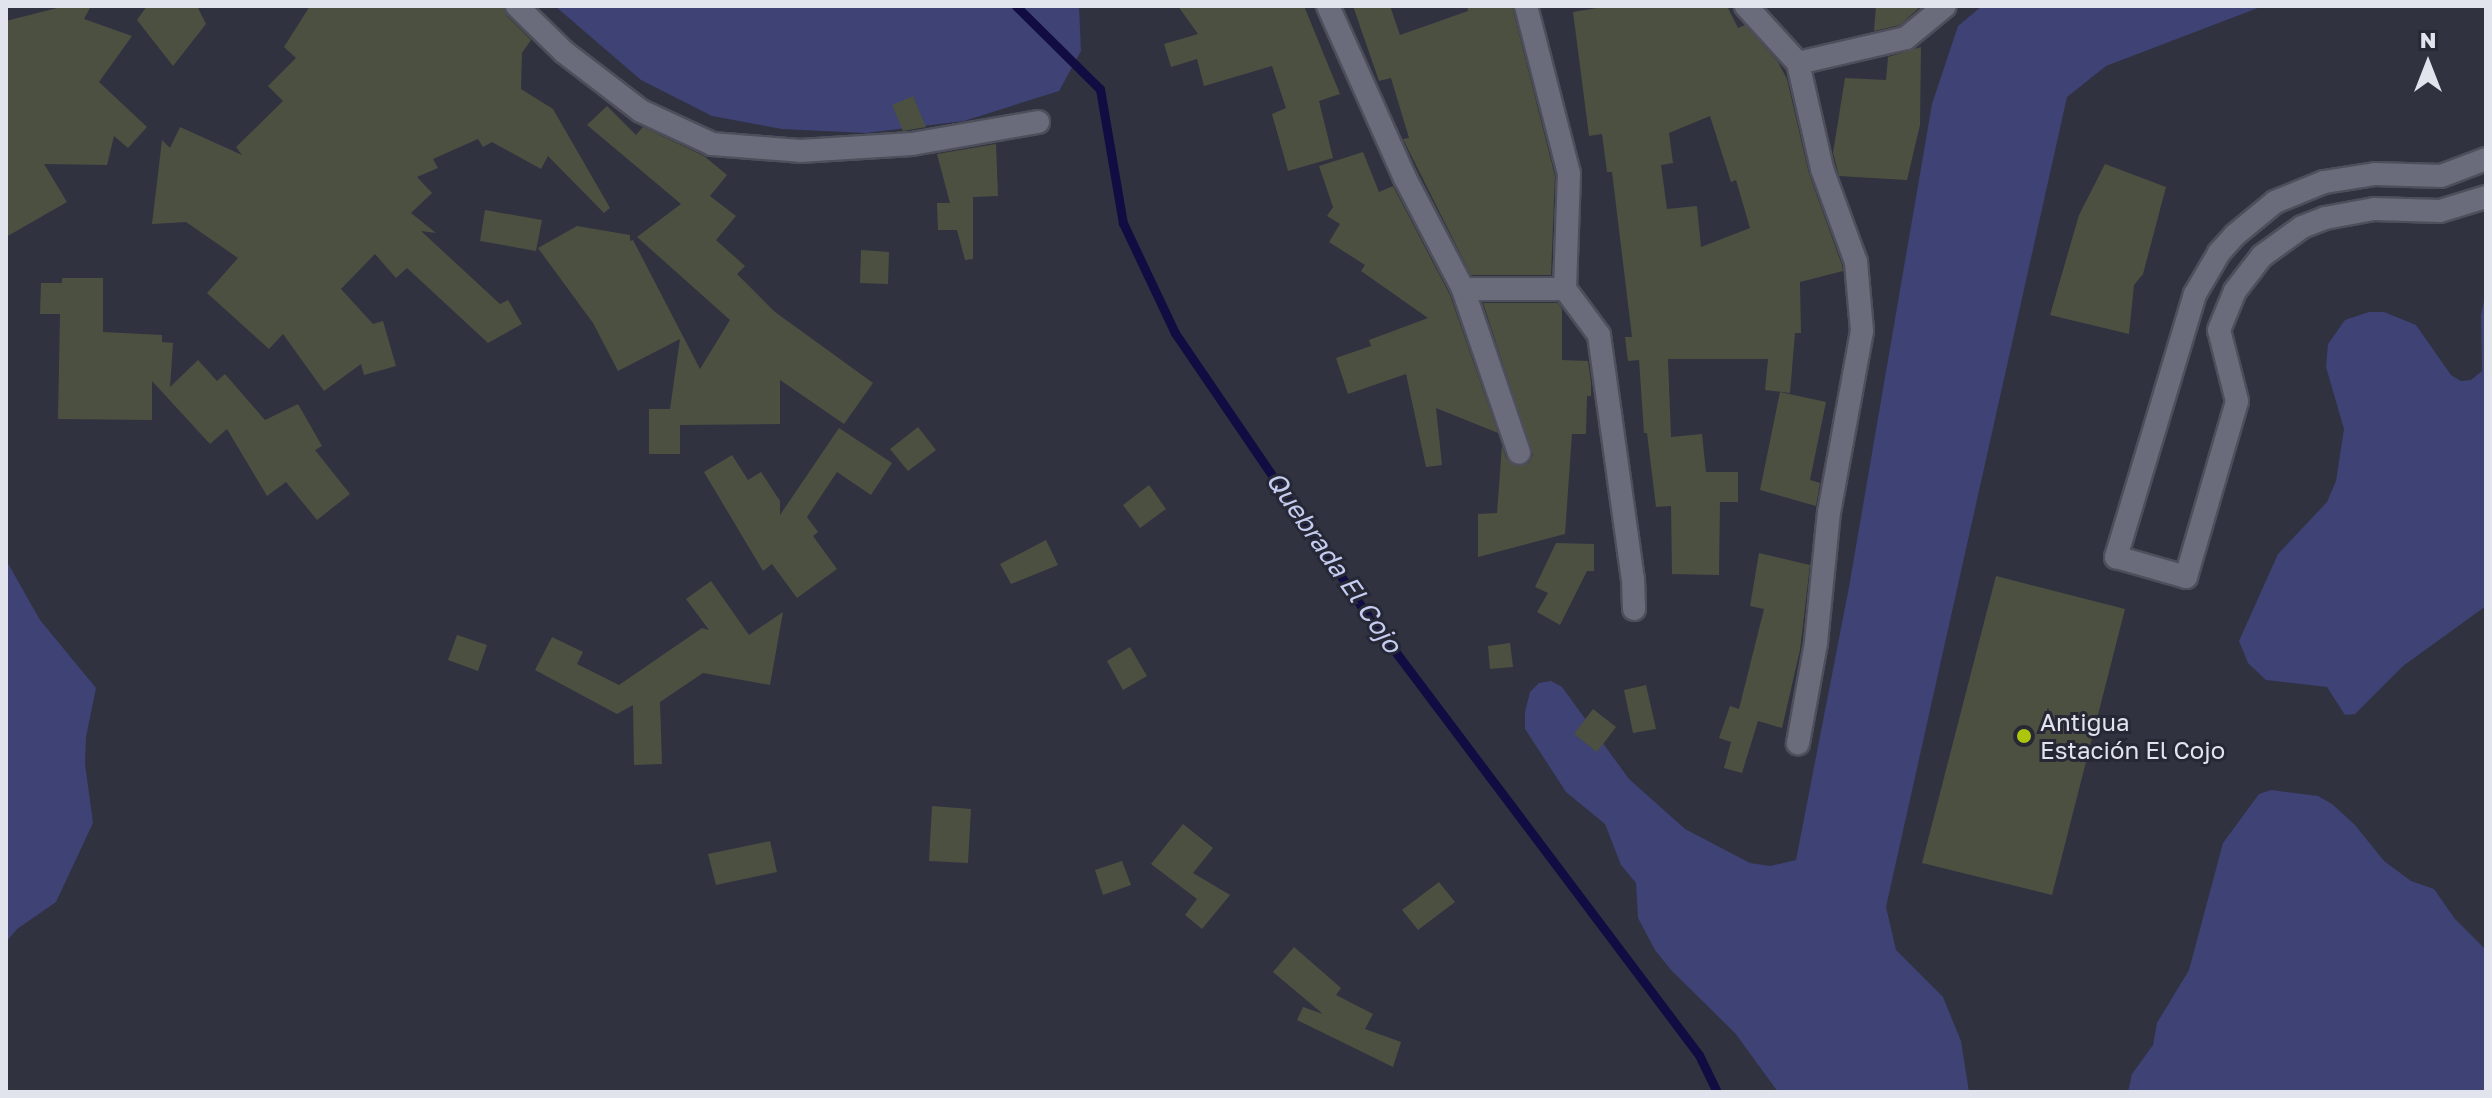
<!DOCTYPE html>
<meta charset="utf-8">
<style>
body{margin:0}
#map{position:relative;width:2492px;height:1098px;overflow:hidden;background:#303240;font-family:"Golos Text",sans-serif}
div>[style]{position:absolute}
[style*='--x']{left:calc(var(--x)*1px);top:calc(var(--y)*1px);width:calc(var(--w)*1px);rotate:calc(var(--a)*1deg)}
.green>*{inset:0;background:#3e4275}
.stream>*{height:9px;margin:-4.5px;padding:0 4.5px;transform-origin:4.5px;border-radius:4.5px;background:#110c41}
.building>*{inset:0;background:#4c5040}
.roads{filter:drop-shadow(2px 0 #4d4f5a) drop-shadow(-2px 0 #4d4f5a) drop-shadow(0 2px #4d4f5a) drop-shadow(0 -2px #4d4f5a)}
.minor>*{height:22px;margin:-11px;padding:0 11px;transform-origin:11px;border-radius:11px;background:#6a6c7c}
.dots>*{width:22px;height:22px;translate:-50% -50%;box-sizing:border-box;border:4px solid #262835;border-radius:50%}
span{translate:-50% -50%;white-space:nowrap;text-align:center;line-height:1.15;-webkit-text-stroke:6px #262835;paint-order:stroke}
.poi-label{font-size:24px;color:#e2e4ed}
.left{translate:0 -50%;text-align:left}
.water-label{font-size:26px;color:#c6ccf0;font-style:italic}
.frame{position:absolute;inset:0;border:8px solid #e2e4ed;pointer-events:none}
.north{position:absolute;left:2388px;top:24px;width:80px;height:80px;-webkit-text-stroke:6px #262835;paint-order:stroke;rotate:0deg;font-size:22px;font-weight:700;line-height:32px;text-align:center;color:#e2e4ed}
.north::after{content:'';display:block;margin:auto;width:28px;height:36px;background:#e2e4ed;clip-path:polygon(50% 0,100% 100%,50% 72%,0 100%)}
</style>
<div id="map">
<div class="green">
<i style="clip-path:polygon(555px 6px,1079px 6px,1081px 51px,1059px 91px,964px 121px,866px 133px,782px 129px,712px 116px,641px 80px)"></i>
<i style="clip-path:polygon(1982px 6px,2263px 6px,2106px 66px,2067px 97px,1886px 907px,1896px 950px,1943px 997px,1961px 1041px,1969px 1092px,1778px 1092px,1735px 1033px,1671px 970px,1655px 950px,1638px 918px,1636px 883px,1621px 865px,1605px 824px,1566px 792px,1525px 729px,1525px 712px,1530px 692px,1539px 683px,1551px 681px,1562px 687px,1629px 779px,1685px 829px,1750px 863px,1770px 866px,1796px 860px,1849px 587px,1932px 104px,1958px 26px)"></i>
<i style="clip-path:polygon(2486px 290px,2486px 606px,2403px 666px,2355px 714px,2345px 715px,2327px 687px,2266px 680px,2248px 663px,2239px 641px,2278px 554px,2327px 502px,2336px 481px,2344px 429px,2326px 367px,2328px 344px,2345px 320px,2369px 312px,2384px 312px,2416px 325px,2451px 375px,2461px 381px,2471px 380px,2482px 371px,2481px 316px)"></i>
<i style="clip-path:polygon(6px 560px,40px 620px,96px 688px,86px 737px,85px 764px,93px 823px,56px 902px,17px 929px,6px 942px)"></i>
<i style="clip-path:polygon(2271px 790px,2318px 796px,2332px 804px,2355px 825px,2384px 861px,2411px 881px,2434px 889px,2455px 919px,2486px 950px,2486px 1092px,2128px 1092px,2132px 1074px,2153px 1045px,2157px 1023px,2189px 970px,2223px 843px,2259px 794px)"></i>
</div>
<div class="stream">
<i style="--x:1016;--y:6;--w:118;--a:44.7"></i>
<i style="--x:1100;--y:89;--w:136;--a:80.3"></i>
<i style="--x:1123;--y:223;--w:122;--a:64.7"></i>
<i style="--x:1175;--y:333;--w:330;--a:55.7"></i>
<i style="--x:1361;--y:606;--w:562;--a:53.03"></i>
<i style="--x:1699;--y:1055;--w:41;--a:64.1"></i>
</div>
<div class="building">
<i style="clip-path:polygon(65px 6px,91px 6px,84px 19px,132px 36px,99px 82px,147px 127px,128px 148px,114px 136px,107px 165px,44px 164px,67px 202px,6px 237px,6px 21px)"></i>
<i style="clip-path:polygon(147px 6px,197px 6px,206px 24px,173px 66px,137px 20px)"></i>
<i style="clip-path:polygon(310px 6px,503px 6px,507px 16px,531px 40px,522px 53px,521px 89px,553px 109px,610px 208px,604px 213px,548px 156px,541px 169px,492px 142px,483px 147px,478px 139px,433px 159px,438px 168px,417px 177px,432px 193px,411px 213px,436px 233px,421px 231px,500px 304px,508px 300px,522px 324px,488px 343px,407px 268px,396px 278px,375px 254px,341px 289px,373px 324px,383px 321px,396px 366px,364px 375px,361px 364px,324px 391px,283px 334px,269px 349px,207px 293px,238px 258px,186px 222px,152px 224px,162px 140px,170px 148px,180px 127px,242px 155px,236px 147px,283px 101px,268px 86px,296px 58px,284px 47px)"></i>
<i style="clip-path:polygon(1178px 6px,1304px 6px,1340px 94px,1319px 101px,1333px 158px,1288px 171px,1272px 114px,1286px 108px,1272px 66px,1204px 86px,1197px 59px,1171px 67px,1164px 44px,1198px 34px)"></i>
<i style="clip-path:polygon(1353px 6px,1390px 6px,1400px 35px,1468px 11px,1467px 6px,1512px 6px,1555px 176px,1551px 275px,1471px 275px,1403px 139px,1409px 138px,1391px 78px,1379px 81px)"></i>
<i style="clip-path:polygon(evenodd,1609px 6px,1727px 6px,1738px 28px,1745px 25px,1778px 62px,1787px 79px,1809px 174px,1842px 265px,1843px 271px,1800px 282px,1801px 333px,1795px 333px,1790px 393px,1765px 390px,1768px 359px,1668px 359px,1671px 437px,1702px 434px,1706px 472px,1738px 472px,1738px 502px,1720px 502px,1719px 575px,1672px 574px,1671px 506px,1656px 507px,1647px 433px,1644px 433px,1639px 360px,1628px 361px,1625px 337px,1632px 337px,1612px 172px,1607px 172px,1602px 134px,1589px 136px,1573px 12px,1609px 6px,1710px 116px,1731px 182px,1736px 180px,1750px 228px,1701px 247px,1697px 206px,1667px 209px,1661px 165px,1673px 163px,1669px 133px,1710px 116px)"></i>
<i style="clip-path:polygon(1876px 6px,1921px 6px,1900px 25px,1874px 31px)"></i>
<i style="clip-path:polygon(1921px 47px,1920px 125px,1907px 180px,1839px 176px,1833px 153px,1845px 78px,1886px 80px,1888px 57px)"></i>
<i style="clip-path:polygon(913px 96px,926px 127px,903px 131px,892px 105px)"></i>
<i style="clip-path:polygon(607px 106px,636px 135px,643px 127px,704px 156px,727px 175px,710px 196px,736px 216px,716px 240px,745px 266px,737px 274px,775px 312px,873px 383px,844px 424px,780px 380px,780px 424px,680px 425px,680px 454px,649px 454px,649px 409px,670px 409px,680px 339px,618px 371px,593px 323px,538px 248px,577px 226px,630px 235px,630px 241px,633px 240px,700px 369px,730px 320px,637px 237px,681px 204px,587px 125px)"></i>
<i style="clip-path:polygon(996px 144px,998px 196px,973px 197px,973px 259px,965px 260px,957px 230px,938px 230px,937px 203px,950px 203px,937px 154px)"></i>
<i style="clip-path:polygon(1363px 152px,1379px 192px,1393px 186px,1450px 295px,1498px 433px,1436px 408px,1442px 465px,1426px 467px,1406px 374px,1348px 394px,1336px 358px,1371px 346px,1369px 340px,1428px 318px,1361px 271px,1365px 265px,1329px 242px,1340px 224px,1327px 216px,1333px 207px,1319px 166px)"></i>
<i style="clip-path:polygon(2105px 164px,2166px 187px,2143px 274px,2134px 285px,2129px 334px,2050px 315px,2079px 215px)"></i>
<i style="clip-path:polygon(485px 210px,542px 220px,536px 251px,480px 241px)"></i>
<i style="clip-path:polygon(861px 250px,889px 252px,888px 284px,860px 283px)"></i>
<i style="clip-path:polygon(62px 278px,103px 278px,103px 332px,162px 335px,162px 342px,173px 343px,170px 387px,198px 360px,217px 381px,225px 374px,265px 420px,298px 404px,322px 446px,315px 450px,350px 494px,317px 520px,286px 482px,267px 496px,227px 429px,210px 444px,152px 381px,152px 420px,58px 419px,60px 314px,40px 314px,41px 283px,62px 283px)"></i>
<i style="clip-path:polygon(1483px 303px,1558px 303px,1562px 309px,1562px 360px,1588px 361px,1591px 382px,1591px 396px,1587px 396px,1586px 434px,1572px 434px,1565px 534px,1478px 557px,1478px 514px,1497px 513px,1502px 445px,1506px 458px,1516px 466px,1529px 463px,1533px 455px)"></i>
<i style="clip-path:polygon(1780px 392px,1826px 402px,1810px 480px,1820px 483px,1816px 506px,1760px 490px)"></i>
<i style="clip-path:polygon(918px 427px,936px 450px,908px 471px,890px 449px)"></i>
<i style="clip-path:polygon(839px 428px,892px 463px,871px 495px,837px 472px,807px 517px,818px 532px,813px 536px,837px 569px,797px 598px,772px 564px,763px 571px,704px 472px,732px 455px,748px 480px,761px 472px,780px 501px,780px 515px)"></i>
<i style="clip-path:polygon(1149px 485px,1166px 509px,1140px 528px,1123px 505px)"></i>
<i style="clip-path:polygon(1046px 540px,1058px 565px,1011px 584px,1000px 564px)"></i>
<i style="clip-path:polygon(1556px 543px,1594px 544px,1594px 571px,1587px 571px,1560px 625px,1537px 612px,1548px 593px,1535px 587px)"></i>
<i style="clip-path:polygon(1759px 553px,1810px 565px,1800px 650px,1782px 728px,1758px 721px,1742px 773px,1724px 768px,1731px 742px,1719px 738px,1730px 706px,1739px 709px,1764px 609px,1750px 606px)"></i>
<i style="clip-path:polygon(1996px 576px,2125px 609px,2052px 895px,1922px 863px)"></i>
<i style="clip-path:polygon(711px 581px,749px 635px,783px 612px,770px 685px,703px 673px,660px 702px,662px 764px,634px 765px,633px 705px,617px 714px,535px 670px,552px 637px,583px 652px,577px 664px,619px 685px,702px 628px,709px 630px,686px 599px)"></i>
<i style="clip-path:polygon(457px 635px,487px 645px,478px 671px,448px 660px)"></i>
<i style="clip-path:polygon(1510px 643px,1513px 667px,1490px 669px,1488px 646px)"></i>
<i style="clip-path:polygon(1130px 647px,1147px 676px,1123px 690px,1107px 661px)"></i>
<i style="clip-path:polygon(1646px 685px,1656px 729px,1633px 733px,1624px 690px)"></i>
<i style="clip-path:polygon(1593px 709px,1616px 727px,1597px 752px,1574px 734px)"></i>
<i style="clip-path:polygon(932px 806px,971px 809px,968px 863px,929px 861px)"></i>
<i style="clip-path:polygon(1183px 824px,1213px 848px,1193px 873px,1230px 895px,1202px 929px,1185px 915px,1197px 899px,1151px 864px)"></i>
<i style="clip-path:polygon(770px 841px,777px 872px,716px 885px,708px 854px)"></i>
<i style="clip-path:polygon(1122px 861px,1131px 885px,1103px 895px,1095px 870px)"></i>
<i style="clip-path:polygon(1439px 882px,1455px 902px,1418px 930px,1402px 910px)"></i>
<i style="clip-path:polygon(1294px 947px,1341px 988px,1336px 995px,1373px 1014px,1365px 1029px,1401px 1042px,1393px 1067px,1297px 1020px,1303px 1007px,1323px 1014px,1273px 972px)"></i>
</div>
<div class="roads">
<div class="minor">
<i style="--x:517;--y:6;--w:66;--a:44.4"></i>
<i style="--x:564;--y:52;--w:97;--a:37.5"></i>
<i style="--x:641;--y:111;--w:78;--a:24.9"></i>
<i style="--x:712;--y:144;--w:88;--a:4.5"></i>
<i style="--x:800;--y:151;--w:112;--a:-3.6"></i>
<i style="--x:912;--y:144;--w:128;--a:-9.9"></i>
<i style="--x:1328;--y:6;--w:188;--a:65.9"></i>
<i style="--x:1405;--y:178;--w:125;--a:62.4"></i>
<i style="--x:1463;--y:289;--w:173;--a:71.1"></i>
<i style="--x:1526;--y:6;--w:173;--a:75.6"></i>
<i style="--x:1569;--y:174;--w:115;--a:92"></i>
<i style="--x:1565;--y:289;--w:57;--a:53.5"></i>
<i style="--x:1599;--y:335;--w:246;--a:82.1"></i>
<i style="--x:1633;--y:579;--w:30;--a:88"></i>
<i style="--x:1746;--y:6;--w:77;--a:47.6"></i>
<i style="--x:1798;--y:63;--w:109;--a:77.2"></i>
<i style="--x:1822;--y:169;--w:99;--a:69.9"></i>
<i style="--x:1856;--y:262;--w:69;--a:85"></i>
<i style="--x:1862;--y:331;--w:184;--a:100.3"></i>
<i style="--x:1829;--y:512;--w:132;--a:95.7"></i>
<i style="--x:1816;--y:643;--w:102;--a:100.2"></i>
<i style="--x:1798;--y:63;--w:111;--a:-13"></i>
<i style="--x:1906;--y:38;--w:50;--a:-39.4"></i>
<i style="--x:2486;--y:159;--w:48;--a:159.3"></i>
<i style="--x:2441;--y:176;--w:66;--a:-178.3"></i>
<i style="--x:2375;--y:174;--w:52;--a:171.1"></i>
<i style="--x:2324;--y:182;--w:53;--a:157.8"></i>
<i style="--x:2275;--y:202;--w:52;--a:140.5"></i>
<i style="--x:2235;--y:235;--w:24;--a:132"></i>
<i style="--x:2219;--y:253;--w:48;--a:120.3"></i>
<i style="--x:2195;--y:294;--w:275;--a:106.7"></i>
<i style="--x:2116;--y:557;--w:73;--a:15.9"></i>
<i style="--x:2186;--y:577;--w:183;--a:-73.8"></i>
<i style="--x:2237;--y:401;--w:73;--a:-104.2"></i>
<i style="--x:2219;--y:330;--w:42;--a:-67.7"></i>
<i style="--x:2235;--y:291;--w:44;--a:-52.4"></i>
<i style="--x:2262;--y:256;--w:49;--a:-35.9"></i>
<i style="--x:2302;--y:227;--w:25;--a:-21"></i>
<i style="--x:2325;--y:218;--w:50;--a:-10.4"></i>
<i style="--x:2374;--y:209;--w:66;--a:1.7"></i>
<i style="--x:2440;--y:211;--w:48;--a:-16.9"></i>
<i style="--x:1463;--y:289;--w:102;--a:0"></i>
</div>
</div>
<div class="dots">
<i style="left:2024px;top:736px;background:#adc60d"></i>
</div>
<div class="poi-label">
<span class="left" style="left:2040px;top:736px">Antigua<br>Estación El Cojo</span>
</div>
<div class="water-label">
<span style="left:1334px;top:562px;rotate:55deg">Quebrada El Cojo</span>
</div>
<div class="frame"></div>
<div class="north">N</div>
</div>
